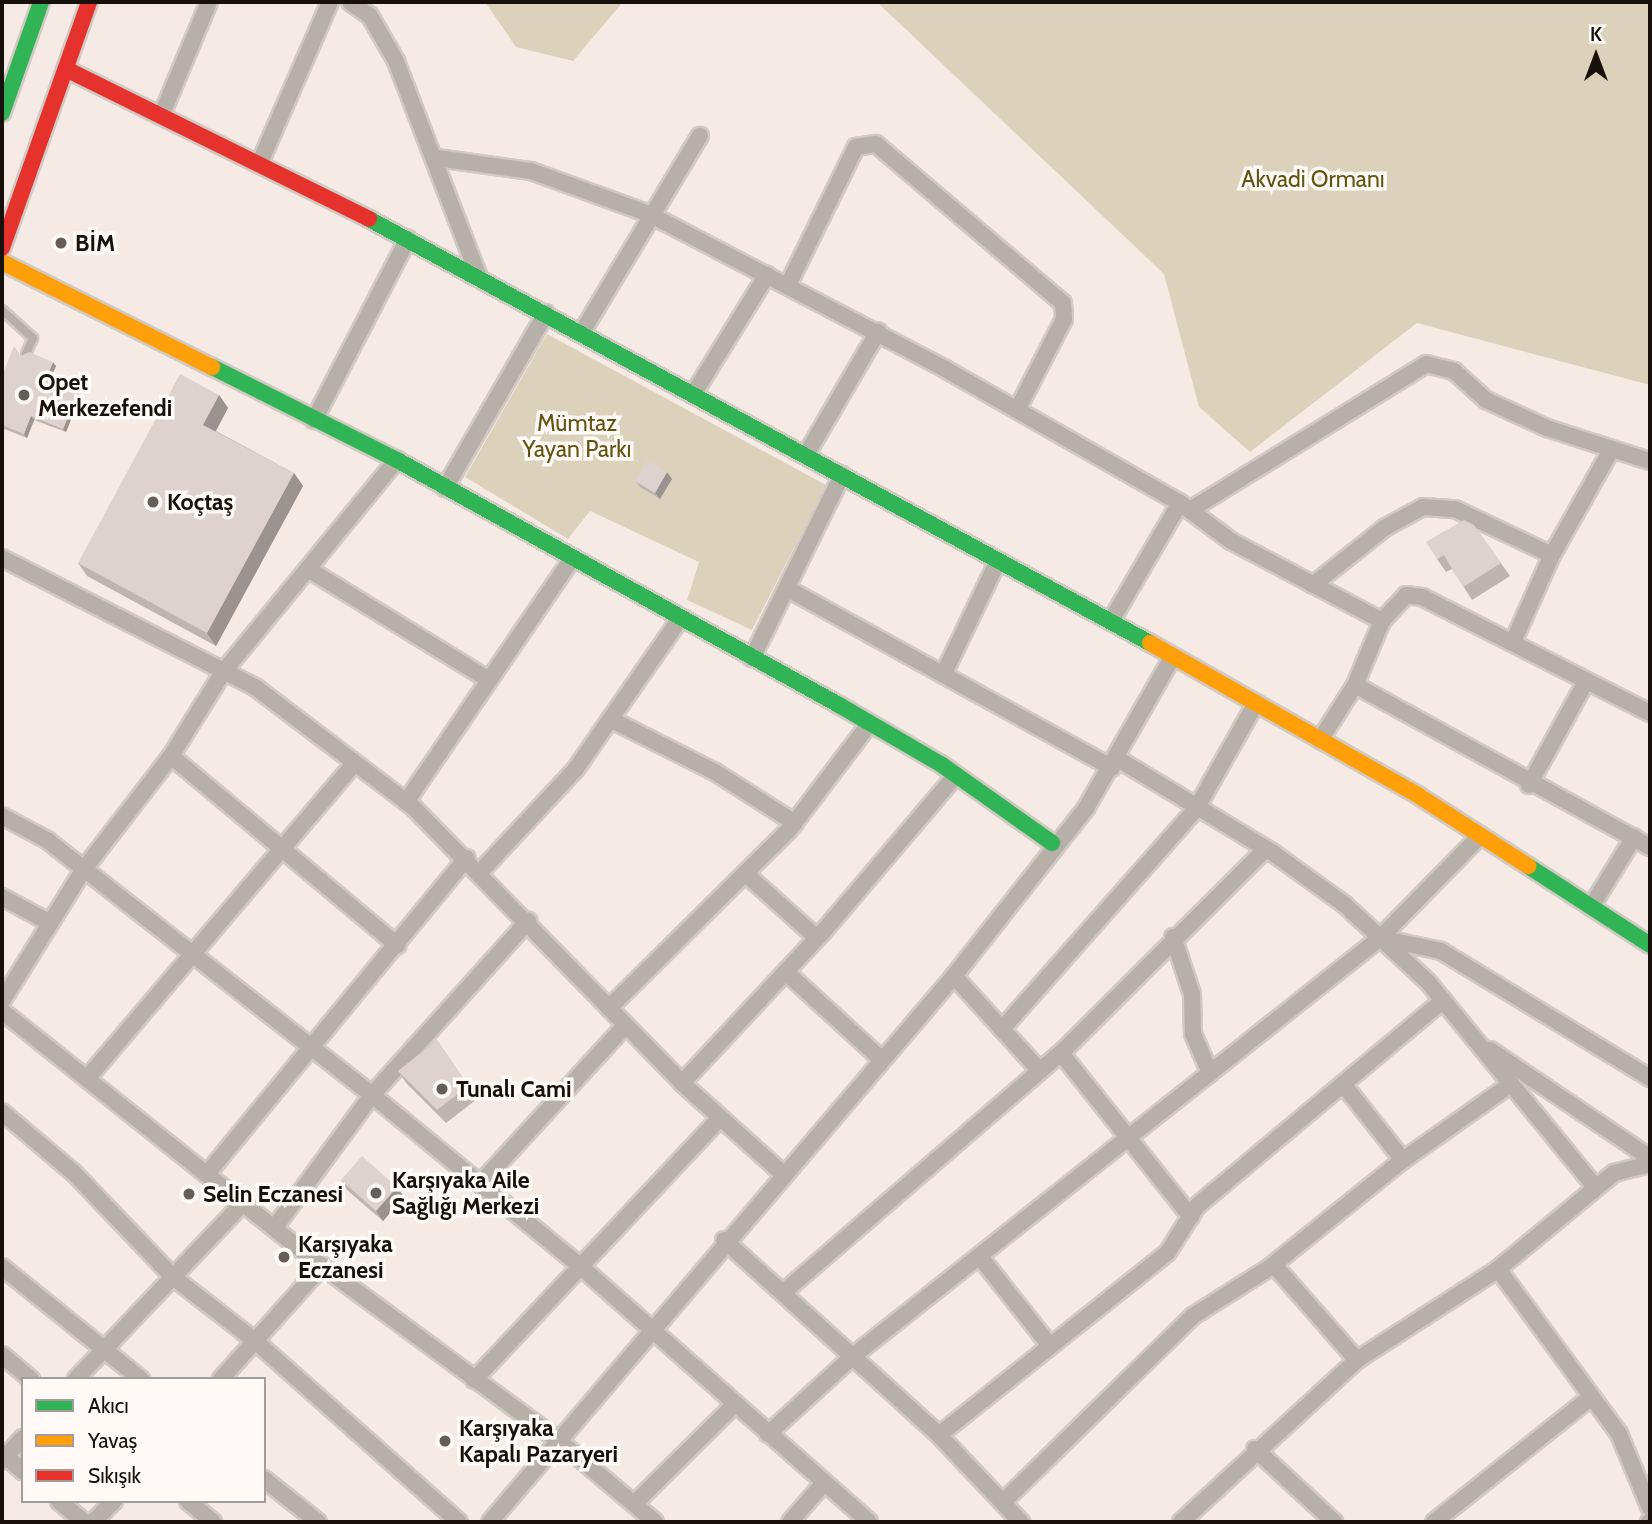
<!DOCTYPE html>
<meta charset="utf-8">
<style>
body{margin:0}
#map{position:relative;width:1652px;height:1524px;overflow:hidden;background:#f6ebe4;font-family:Cabin,sans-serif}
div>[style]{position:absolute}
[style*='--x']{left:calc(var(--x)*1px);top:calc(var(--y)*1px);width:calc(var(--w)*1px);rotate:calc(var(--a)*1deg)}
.green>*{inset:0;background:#dcd2bb}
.roads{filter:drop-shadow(2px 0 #d1c9c3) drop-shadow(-2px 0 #d1c9c3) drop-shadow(0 2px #d1c9c3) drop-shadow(0 -2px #d1c9c3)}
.lane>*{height:8px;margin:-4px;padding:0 4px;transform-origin:4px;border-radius:4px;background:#b6b0a8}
.street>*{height:16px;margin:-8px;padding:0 8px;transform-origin:8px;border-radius:8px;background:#b6b0a8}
.fast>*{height:16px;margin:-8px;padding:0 8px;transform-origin:8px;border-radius:8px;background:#30b455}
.slow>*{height:16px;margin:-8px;padding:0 8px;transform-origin:8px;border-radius:8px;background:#ff9f0a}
.jam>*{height:16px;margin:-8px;padding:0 8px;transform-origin:8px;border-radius:8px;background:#e5322d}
.wall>*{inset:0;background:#beb5b1}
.shaded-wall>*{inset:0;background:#9b9390}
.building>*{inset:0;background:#ddd2ce}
.dots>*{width:19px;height:19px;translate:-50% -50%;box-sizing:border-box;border:4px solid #fffaf7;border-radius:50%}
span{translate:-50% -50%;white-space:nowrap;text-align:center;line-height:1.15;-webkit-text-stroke:7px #fffaf7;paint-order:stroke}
.park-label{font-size:23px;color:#635310}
.poi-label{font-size:23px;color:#18100b;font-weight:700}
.left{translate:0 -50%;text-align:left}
.frame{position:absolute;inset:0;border:4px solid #18100b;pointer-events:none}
.legend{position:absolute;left:21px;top:1377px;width:245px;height:126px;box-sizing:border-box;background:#fffaf7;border:2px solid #a39c99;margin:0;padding:9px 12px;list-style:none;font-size:21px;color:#18100b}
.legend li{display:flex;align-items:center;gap:14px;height:35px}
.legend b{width:35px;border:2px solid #a39c99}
.north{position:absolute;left:1561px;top:21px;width:70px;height:70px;-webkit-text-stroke:5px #fffaf7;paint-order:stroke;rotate:0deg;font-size:19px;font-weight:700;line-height:28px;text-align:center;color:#18100b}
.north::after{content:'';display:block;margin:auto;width:24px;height:32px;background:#18100b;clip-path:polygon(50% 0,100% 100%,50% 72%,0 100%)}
</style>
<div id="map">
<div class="green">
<i style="clip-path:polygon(485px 2px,623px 2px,573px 61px,516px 47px)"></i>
<i style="clip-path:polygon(877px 2px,1650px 2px,1650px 385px,1417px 323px,1250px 452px,1199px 407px,1164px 274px)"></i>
<i style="clip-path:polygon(547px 334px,826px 485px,752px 630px,687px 600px,699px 562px,590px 511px,568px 539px,465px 477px)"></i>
</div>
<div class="roads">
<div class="lane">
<i style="--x:2;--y:310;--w:42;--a:42.1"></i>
<i style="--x:33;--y:338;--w:17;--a:114"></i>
</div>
<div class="street">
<i style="--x:350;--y:2;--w:24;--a:35"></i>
<i style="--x:370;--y:16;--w:52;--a:60"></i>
<i style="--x:396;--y:61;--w:229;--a:69"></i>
<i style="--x:162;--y:114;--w:121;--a:-67.2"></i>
<i style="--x:437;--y:158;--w:95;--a:7.9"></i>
<i style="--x:531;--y:171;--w:126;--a:20"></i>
<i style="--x:649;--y:214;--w:334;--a:27.6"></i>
<i style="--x:945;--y:369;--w:271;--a:29.7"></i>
<i style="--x:1180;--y:503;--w:64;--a:36.7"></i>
<i style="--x:1231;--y:541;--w:171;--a:27.9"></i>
<i style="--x:261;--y:160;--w:172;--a:-66.4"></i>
<i style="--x:788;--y:285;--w:154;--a:-63.8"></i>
<i style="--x:856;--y:147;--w:20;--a:-9"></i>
<i style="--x:876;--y:144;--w:245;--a:40.4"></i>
<i style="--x:1063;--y:303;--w:16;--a:86"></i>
<i style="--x:1064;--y:319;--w:102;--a:117.3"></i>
<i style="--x:582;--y:332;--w:229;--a:-59"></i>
<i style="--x:694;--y:393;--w:139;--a:-58.3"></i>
<i style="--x:314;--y:420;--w:204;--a:-62.6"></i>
<i style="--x:806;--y:455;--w:143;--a:-59.7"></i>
<i style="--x:445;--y:488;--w:202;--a:-60"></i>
<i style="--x:1190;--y:510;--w:278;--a:-31.7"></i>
<i style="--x:1426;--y:364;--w:29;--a:14"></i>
<i style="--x:1454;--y:371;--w:43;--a:42.2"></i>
<i style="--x:1486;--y:400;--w:67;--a:24.7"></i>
<i style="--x:1547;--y:428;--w:108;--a:17.8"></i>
<i style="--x:2;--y:558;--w:284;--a:27"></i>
<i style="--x:255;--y:687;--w:198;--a:37.2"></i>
<i style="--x:413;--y:807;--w:385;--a:45.7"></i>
<i style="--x:682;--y:1083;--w:135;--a:42"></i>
<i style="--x:308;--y:569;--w:212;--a:31.5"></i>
<i style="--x:1313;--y:585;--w:93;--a:-38.5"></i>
<i style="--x:1386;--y:527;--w:42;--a:-28.4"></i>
<i style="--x:1423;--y:507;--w:32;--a:4"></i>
<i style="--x:1455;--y:509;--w:107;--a:25.4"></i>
<i style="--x:788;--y:589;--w:370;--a:28.9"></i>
<i style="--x:1111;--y:621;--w:137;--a:-59.7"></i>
<i style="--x:1513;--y:642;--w:95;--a:-65.9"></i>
<i style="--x:1552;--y:555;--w:118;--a:-60.6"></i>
<i style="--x:752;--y:658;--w:204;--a:-63.8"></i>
<i style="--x:945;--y:671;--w:122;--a:-64.3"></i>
<i style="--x:1355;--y:685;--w:337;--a:28.8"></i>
<i style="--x:612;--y:720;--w:115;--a:26.8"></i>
<i style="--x:715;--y:772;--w:95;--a:32.5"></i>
<i style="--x:1320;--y:740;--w:65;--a:-57.5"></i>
<i style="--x:1355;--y:685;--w:69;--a:-67.1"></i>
<i style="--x:1382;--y:621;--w:35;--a:-47"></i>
<i style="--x:1406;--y:595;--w:16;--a:7"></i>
<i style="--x:1422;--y:597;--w:256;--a:27"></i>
<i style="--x:171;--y:756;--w:295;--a:39.9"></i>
<i style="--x:1118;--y:759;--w:181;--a:31.2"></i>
<i style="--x:1273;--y:853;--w:89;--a:35.8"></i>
<i style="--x:1345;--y:905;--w:113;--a:42.9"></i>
<i style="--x:1428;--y:982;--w:264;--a:50.8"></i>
<i style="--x:1529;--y:785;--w:116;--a:-61.2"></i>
<i style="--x:406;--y:802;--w:293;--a:-55.7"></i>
<i style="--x:2;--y:816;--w:51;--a:28.1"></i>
<i style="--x:47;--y:840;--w:413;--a:38.1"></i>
<i style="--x:372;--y:1095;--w:269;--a:39.4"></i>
<i style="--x:580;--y:1266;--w:386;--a:41.5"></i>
<i style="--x:481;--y:871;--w:138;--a:-47.1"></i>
<i style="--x:575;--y:770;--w:184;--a:-55.2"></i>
<i style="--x:747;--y:875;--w:94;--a:42"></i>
<i style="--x:2;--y:897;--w:55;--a:28.4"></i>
<i style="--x:1591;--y:907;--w:82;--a:-58.4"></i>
<i style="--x:1173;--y:937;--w:60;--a:71.6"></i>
<i style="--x:1192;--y:994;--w:40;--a:88.6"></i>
<i style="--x:1193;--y:1034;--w:43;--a:66.4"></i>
<i style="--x:1380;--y:938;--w:62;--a:12"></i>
<i style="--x:1441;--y:951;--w:245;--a:31.3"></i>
<i style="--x:786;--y:972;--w:129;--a:42.5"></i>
<i style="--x:954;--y:976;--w:128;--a:47.8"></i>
<i style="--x:2;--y:1001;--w:155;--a:-58.2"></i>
<i style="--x:84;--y:869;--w:143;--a:-52.4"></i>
<i style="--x:171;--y:756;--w:100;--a:-58.1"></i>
<i style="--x:224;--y:671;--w:273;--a:-50.7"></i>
<i style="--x:609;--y:1008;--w:253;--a:-44.7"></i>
<i style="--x:789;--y:830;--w:134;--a:-52.9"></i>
<i style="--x:2;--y:1011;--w:409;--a:38.6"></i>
<i style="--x:322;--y:1266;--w:293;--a:36.4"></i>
<i style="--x:558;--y:1440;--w:127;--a:40.2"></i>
<i style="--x:1002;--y:1029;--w:293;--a:-48.6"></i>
<i style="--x:1196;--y:809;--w:122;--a:-60.5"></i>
<i style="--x:1490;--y:1050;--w:193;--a:34"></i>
<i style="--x:1061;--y:1053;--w:209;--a:51.6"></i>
<i style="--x:90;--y:1075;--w:408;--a:-49.7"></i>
<i style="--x:682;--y:1083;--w:205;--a:-47"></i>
<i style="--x:822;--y:933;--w:207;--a:-49.7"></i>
<i style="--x:1343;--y:1084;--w:97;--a:51.7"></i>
<i style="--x:2;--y:1112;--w:94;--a:40.3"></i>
<i style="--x:74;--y:1173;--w:144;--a:46.4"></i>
<i style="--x:173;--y:1277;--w:103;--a:37.9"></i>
<i style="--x:254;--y:1340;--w:274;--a:41.6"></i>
<i style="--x:207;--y:1174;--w:409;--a:-50.6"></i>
<i style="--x:480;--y:1184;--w:214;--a:-47.5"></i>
<i style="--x:275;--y:1227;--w:164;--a:-53.7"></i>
<i style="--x:372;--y:1095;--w:234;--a:-48.1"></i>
<i style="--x:724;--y:1240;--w:290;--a:42.2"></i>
<i style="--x:939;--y:1435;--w:120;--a:46.7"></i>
<i style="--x:980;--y:1257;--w:113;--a:51.8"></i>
<i style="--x:1274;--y:1265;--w:126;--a:48.9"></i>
<i style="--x:2;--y:1267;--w:179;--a:38.9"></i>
<i style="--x:1498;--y:1269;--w:205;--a:53.7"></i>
<i style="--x:1619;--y:1434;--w:80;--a:67.3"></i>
<i style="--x:785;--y:1291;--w:364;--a:-40.8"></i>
<i style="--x:1061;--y:1053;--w:289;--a:-44.9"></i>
<i style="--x:2;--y:1355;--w:38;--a:40"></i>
<i style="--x:76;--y:1379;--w:241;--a:-46.5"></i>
<i style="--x:221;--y:1379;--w:152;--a:-48.2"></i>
<i style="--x:474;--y:1380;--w:358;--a:-46.8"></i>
<i style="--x:768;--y:1434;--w:115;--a:-42.5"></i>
<i style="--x:853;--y:1356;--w:673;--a:-38.42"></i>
<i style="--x:1380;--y:938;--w:143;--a:-45.6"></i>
<i style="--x:939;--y:1435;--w:293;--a:-38.6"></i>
<i style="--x:1168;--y:1252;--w:54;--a:-57.8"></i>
<i style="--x:1197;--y:1206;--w:321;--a:-39.9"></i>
<i style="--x:1255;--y:1449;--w:108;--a:42.7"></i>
<i style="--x:2;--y:1453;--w:28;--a:41"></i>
<i style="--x:2;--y:1461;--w:31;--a:-48"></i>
<i style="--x:264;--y:1479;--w:69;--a:38.5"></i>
<i style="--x:59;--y:1501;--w:33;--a:40"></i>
<i style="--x:188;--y:1501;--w:33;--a:40"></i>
<i style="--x:1004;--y:1501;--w:264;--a:-44.4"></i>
<i style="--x:1193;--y:1316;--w:90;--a:-32.3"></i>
<i style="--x:1269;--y:1268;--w:172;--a:-38.9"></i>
<i style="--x:1403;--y:1160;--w:132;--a:-35.1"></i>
<i style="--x:634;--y:1504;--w:142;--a:-44.7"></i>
<i style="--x:93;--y:1522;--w:30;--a:-45"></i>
<i style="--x:490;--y:1522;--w:717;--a:-49.64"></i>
<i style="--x:954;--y:976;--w:214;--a:-51.8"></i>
<i style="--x:1086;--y:808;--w:175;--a:-60.2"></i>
<i style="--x:790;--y:1522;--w:50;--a:-49"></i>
<i style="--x:1181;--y:1522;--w:239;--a:-42.6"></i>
<i style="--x:1357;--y:1360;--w:168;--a:-32.8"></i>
<i style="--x:1498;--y:1269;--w:151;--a:-39.6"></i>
<i style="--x:1614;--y:1173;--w:37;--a:-14"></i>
<i style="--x:1434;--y:1522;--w:201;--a:-38.5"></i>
<i style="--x:1649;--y:1522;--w:1;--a:0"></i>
</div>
<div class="fast">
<i style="--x:2;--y:113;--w:118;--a:-70.6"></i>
<i style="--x:369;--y:219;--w:889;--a:28.5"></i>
<i style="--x:212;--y:367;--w:207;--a:26.7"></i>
<i style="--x:397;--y:460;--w:505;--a:29"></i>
<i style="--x:839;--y:705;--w:119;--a:30.2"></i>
<i style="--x:942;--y:765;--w:135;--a:35.3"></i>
<i style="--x:1528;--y:866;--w:145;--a:32.9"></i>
</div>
<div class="slow">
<i style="--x:2;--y:262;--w:235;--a:26.6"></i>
<i style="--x:1150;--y:643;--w:309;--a:29.6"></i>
<i style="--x:1419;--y:796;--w:130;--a:32.7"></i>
</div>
<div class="jam">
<i style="--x:66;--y:69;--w:338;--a:26.3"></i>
<i style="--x:2;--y:248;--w:261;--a:-70.5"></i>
</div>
</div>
<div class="wall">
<i style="clip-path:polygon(21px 356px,56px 366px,49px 382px,80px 397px,66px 432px,34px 420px,27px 438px,2px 428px,2px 376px)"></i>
<i style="clip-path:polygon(219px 395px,228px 408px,216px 431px,294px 473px,303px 486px,216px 646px,87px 576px,78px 563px)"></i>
<i style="clip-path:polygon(672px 479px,660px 499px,640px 487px,635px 481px)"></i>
<i style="clip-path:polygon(1474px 525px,1510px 576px,1472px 600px,1452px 569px,1446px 572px,1437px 559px)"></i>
<i style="clip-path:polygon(437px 1040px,477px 1099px,446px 1123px,407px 1084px,398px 1071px)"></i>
<i style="clip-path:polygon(341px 1180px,397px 1187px,404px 1197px,383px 1221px,347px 1190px)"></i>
</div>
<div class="shaded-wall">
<i style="clip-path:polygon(53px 362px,56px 366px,48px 384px,46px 380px)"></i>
<i style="clip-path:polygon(78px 393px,80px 397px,66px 432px,63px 429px)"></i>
<i style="clip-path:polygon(219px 395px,228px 408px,212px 438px,203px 425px)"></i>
<i style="clip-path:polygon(31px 416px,34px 420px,27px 438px,24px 434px)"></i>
<i style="clip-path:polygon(667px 472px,672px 479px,660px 499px,655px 493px)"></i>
<i style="clip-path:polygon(294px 473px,303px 486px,216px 646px,207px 633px)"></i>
<i style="clip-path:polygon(397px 1187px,404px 1197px,383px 1221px,376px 1211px)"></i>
</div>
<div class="building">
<i style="clip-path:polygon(14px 346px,21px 356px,29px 352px,53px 362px,46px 380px,78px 393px,63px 429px,31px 416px,24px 434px,2px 425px,2px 376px)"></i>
<i style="clip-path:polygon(180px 374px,219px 395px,203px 425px,294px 473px,207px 633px,78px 563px)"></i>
<i style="clip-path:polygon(647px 461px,667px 472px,655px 493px,635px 481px)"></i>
<i style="clip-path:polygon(1464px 520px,1474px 525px,1501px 563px,1463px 587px,1444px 555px,1437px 559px,1426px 542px)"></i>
<i style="clip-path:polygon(437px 1040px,468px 1086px,437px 1110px,398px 1071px)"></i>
<i style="clip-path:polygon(362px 1156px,397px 1187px,376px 1211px,341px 1180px)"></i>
</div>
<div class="dots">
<i style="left:61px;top:243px;background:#665d57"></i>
<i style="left:24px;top:395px;background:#665d57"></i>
<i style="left:153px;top:502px;background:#665d57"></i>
<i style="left:442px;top:1089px;background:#665d57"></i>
<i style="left:376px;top:1193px;background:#665d57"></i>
<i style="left:189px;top:1194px;background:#665d57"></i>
<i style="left:284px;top:1257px;background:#665d57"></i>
<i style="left:445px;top:1441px;background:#665d57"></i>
</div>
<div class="park-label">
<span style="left:1313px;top:179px">Akvadi Ormanı</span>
<span style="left:577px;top:436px">Mümtaz<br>Yayan Parkı</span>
</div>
<div class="poi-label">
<span class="left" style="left:75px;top:243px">BİM</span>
<span class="left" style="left:38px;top:395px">Opet<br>Merkezefendi</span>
<span class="left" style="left:167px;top:502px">Koçtaş</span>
<span class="left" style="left:456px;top:1089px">Tunalı Cami</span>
<span class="left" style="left:392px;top:1193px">Karşıyaka Aile<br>Sağlığı Merkezi</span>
<span class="left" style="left:203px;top:1194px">Selin Eczanesi</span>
<span class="left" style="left:298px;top:1257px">Karşıyaka<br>Eczanesi</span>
<span class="left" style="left:459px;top:1441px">Karşıyaka<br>Kapalı Pazaryeri</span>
</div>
<div class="frame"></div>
<ul class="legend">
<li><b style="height:9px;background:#30b455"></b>Akıcı</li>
<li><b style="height:9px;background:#ff9f0a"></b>Yavaş</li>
<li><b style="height:9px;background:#e5322d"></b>Sıkışık</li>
</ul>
<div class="north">K</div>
</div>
